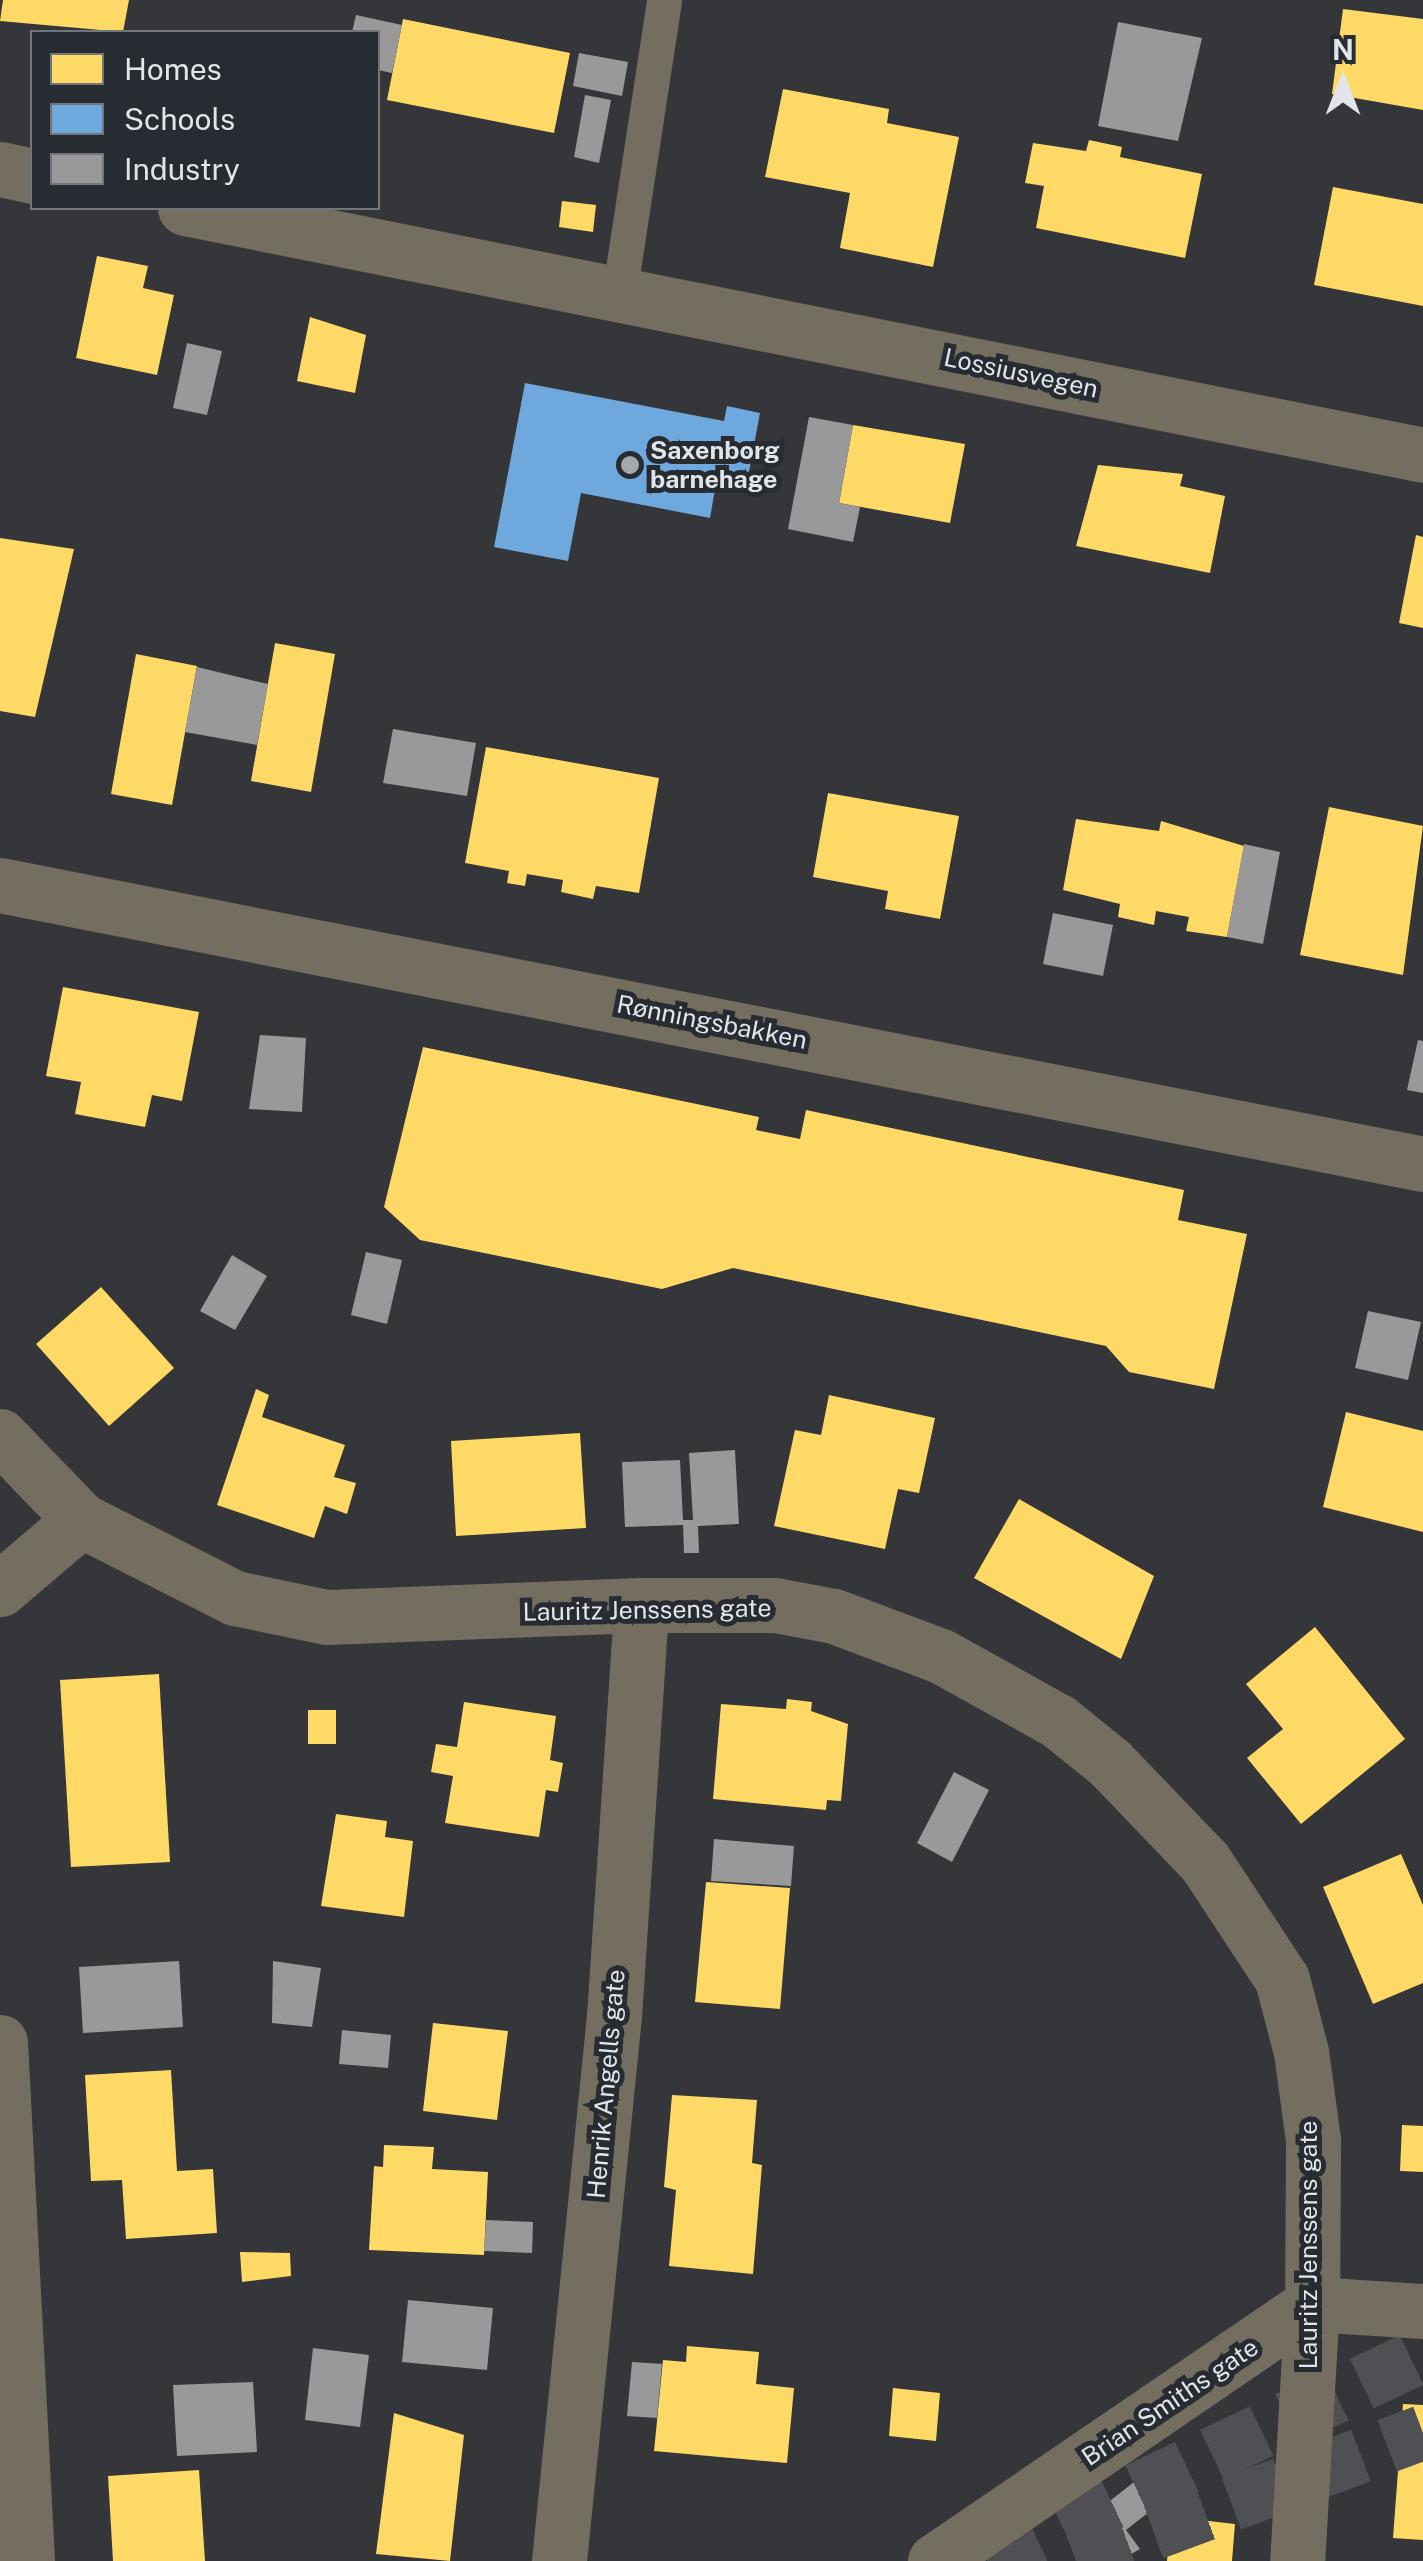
<!DOCTYPE html>
<meta charset="utf-8">
<style>
body{margin:0}
#map{position:relative;width:1423px;height:2561px;overflow:hidden;background:#343639;font-family:"Public Sans",sans-serif}
div>[style]{position:absolute}
[style*='--x']{left:calc(var(--x)*1px);top:calc(var(--y)*1px);width:calc(var(--w)*1px);rotate:calc(var(--a)*1deg)}
.homes>*{inset:0;background:#ffd966}
.schools>*{inset:0;background:#6fa8dc}
.industry>*{inset:0;background:#999}
.highway-tunnel>*{height:55px;margin-top:-27.5px;transform-origin:0;background:repeating-linear-gradient(90deg,#4e5053 0 55px,transparent 0 83px)}
.lane>*{height:35px;margin:-17.5px;padding:0 17.5px;transform-origin:17.5px;border-radius:17.5px;background:#746e60}
.street>*{height:55px;margin:-27.5px;padding:0 27.5px;transform-origin:27.5px;border-radius:27.5px;background:#746e60}
.dots>*{width:28px;height:28px;translate:-50% -50%;box-sizing:border-box;border:5px solid #272c32;border-radius:50%}
span{translate:-50% -50%;white-space:nowrap;text-align:center;line-height:1.15;-webkit-text-stroke:10px #272c32;paint-order:stroke}
.street-label{font-size:25px;color:#e1e4e9}
.poi-label{font-size:25px;color:#e1e4e9;font-weight:700}
.left{translate:0 -50%;text-align:left}
.legend{position:absolute;left:30px;top:30px;width:350px;height:180px;box-sizing:border-box;background:#272c32;border:2px solid #71767b;margin:0;padding:12px 18px;list-style:none;font-size:30px;color:#e1e4e9}
.legend li{display:flex;align-items:center;gap:20px;height:50px}
.legend b{width:50px;border:2px solid #71767b}
.north{position:absolute;left:1293px;top:30px;width:100px;height:100px;-webkit-text-stroke:8px #272c32;paint-order:stroke;rotate:0deg;font-size:28px;font-weight:700;line-height:40px;text-align:center;color:#e1e4e9}
.north::after{content:'';display:block;margin:auto;width:35px;height:45px;background:#e1e4e9;clip-path:polygon(50% 0,100% 100%,50% 72%,0 100%)}
</style>
<div id="map">
<div class="homes">
<i style="clip-path:polygon(3px 0,129px 0,123px 32px,0 21px)"></i>
<i style="clip-path:polygon(1343px 9px,1423px 19px,1423px 110px,1332px 94px)"></i>
<i style="clip-path:polygon(403px 19px,570px 53px,554px 133px,387px 100px)"></i>
<i style="clip-path:polygon(783px 89px,889px 109px,887px 123px,959px 137px,933px 267px,840px 248px,850px 193px,765px 177px)"></i>
<i style="clip-path:polygon(1089px 140px,1122px 147px,1120px 157px,1202px 174px,1185px 258px,1036px 228px,1044px 186px,1025px 183px,1033px 143px,1086px 151px)"></i>
<i style="clip-path:polygon(1333px 187px,1423px 204px,1423px 306px,1314px 285px)"></i>
<i style="clip-path:polygon(562px 201px,596px 205px,593px 232px,559px 227px)"></i>
<i style="clip-path:polygon(97px 256px,148px 266px,143px 288px,174px 295px,157px 375px,76px 358px)"></i>
<i style="clip-path:polygon(310px 317px,366px 335px,355px 393px,297px 381px)"></i>
<i style="clip-path:polygon(853px 425px,965px 444px,950px 523px,839px 503px)"></i>
<i style="clip-path:polygon(1098px 465px,1183px 474px,1180px 486px,1225px 496px,1210px 573px,1076px 546px)"></i>
<i style="clip-path:polygon(1416px 535px,1423px 537px,1423px 628px,1399px 623px)"></i>
<i style="clip-path:polygon(0 538px,74px 549px,35px 717px,0 711px)"></i>
<i style="clip-path:polygon(275px 643px,335px 654px,311px 792px,251px 781px)"></i>
<i style="clip-path:polygon(136px 654px,197px 666px,172px 805px,111px 794px)"></i>
<i style="clip-path:polygon(486px 747px,659px 778px,639px 893px,596px 886px,593px 899px,561px 892px,563px 880px,527px 874px,525px 886px,507px 883px,509px 871px,465px 863px)"></i>
<i style="clip-path:polygon(828px 793px,959px 816px,940px 919px,885px 909px,888px 891px,813px 877px)"></i>
<i style="clip-path:polygon(1329px 807px,1423px 826px,1403px 975px,1300px 955px)"></i>
<i style="clip-path:polygon(1076px 819px,1159px 831px,1161px 821px,1244px 846px,1227px 937px,1186px 931px,1189px 917px,1156px 911px,1154px 925px,1118px 917px,1120px 904px,1063px 890px)"></i>
<i style="clip-path:polygon(63px 987px,199px 1012px,182px 1101px,152px 1095px,145px 1127px,75px 1114px,81px 1082px,46px 1076px)"></i>
<i style="clip-path:polygon(423px 1047px,759px 1117px,756px 1130px,800px 1139px,806px 1110px,1184px 1190px,1178px 1220px,1247px 1234px,1214px 1389px,1129px 1372px,1106px 1346px,733px 1268px,662px 1289px,420px 1240px,384px 1207px)"></i>
<i style="clip-path:polygon(101px 1287px,174px 1368px,109px 1426px,36px 1344px)"></i>
<i style="clip-path:polygon(256px 1389px,269px 1395px,262px 1417px,345px 1445px,334px 1477px,356px 1483px,347px 1514px,325px 1506px,314px 1538px,217px 1505px)"></i>
<i style="clip-path:polygon(829px 1395px,935px 1418px,919px 1493px,898px 1489px,885px 1549px,774px 1526px,795px 1430px,821px 1435px)"></i>
<i style="clip-path:polygon(1346px 1412px,1423px 1431px,1423px 1532px,1323px 1507px)"></i>
<i style="clip-path:polygon(580px 1433px,586px 1528px,456px 1536px,451px 1441px)"></i>
<i style="clip-path:polygon(1019px 1499px,1154px 1576px,1121px 1659px,974px 1578px)"></i>
<i style="clip-path:polygon(1315px 1627px,1405px 1739px,1301px 1824px,1247px 1758px,1283px 1729px,1246px 1684px)"></i>
<i style="clip-path:polygon(159px 1674px,170px 1862px,71px 1867px,60px 1680px)"></i>
<i style="clip-path:polygon(787px 1699px,812px 1702px,811px 1711px,848px 1724px,841px 1801px,827px 1800px,826px 1810px,713px 1799px,721px 1704px,786px 1709px)"></i>
<i style="clip-path:polygon(464px 1702px,556px 1716px,550px 1760px,563px 1763px,558px 1792px,546px 1790px,539px 1837px,445px 1823px,453px 1776px,431px 1772px,436px 1744px,457px 1747px)"></i>
<i style="clip-path:polygon(308px 1710px,336px 1710px,336px 1744px,308px 1744px)"></i>
<i style="clip-path:polygon(336px 1814px,387px 1821px,385px 1837px,413px 1841px,404px 1917px,321px 1906px)"></i>
<i style="clip-path:polygon(1401px 1854px,1423px 1905px,1423px 1983px,1373px 2004px,1323px 1887px)"></i>
<i style="clip-path:polygon(706px 1882px,790px 1888px,780px 2009px,695px 2002px)"></i>
<i style="clip-path:polygon(433px 2023px,508px 2031px,497px 2120px,423px 2111px)"></i>
<i style="clip-path:polygon(171px 2070px,177px 2171px,213px 2169px,217px 2233px,126px 2239px,122px 2180px,91px 2181px,85px 2075px)"></i>
<i style="clip-path:polygon(672px 2095px,757px 2100px,752px 2163px,762px 2165px,753px 2274px,669px 2266px,676px 2190px,664px 2187px)"></i>
<i style="clip-path:polygon(1402px 2125px,1423px 2126px,1423px 2172px,1400px 2171px)"></i>
<i style="clip-path:polygon(384px 2145px,434px 2147px,432px 2169px,488px 2172px,484px 2255px,369px 2250px,374px 2166px,383px 2167px)"></i>
<i style="clip-path:polygon(240px 2252px,290px 2253px,291px 2276px,242px 2282px)"></i>
<i style="clip-path:polygon(687px 2346px,759px 2352px,756px 2384px,794px 2388px,787px 2463px,654px 2451px,663px 2360px,686px 2362px)"></i>
<i style="clip-path:polygon(893px 2388px,940px 2393px,936px 2441px,889px 2436px)"></i>
<i style="clip-path:polygon(1403px 2404px,1423px 2405px,1423px 2540px,1393px 2538px)"></i>
<i style="clip-path:polygon(394px 2413px,464px 2435px,450px 2561px,376px 2554px)"></i>
<i style="clip-path:polygon(199px 2470px,205px 2561px,113px 2561px,108px 2476px)"></i>
<i style="clip-path:polygon(1200px 2520px,1235px 2524px,1232px 2561px,1167px 2561px,1170px 2527px,1200px 2529px)"></i>
</div>
<div class="schools">
<i style="clip-path:polygon(525px 383px,724px 421px,727px 406px,760px 413px,748px 477px,718px 472px,710px 518px,581px 493px,568px 561px,494px 547px)"></i>
</div>
<div class="industry">
<i style="clip-path:polygon(356px 15px,402px 25px,392px 73px,378px 70px,378px 32px,352px 32px)"></i>
<i style="clip-path:polygon(1118px 22px,1202px 38px,1178px 141px,1098px 126px)"></i>
<i style="clip-path:polygon(579px 53px,628px 62px,622px 96px,573px 86px)"></i>
<i style="clip-path:polygon(585px 95px,611px 100px,599px 163px,574px 157px)"></i>
<i style="clip-path:polygon(187px 343px,222px 351px,207px 415px,173px 408px)"></i>
<i style="clip-path:polygon(809px 417px,853px 425px,839px 503px,860px 507px,853px 542px,788px 529px)"></i>
<i style="clip-path:polygon(197px 667px,268px 684px,257px 745px,185px 732px)"></i>
<i style="clip-path:polygon(393px 729px,476px 743px,467px 796px,383px 783px)"></i>
<i style="clip-path:polygon(1244px 844px,1280px 852px,1263px 944px,1227px 937px)"></i>
<i style="clip-path:polygon(1053px 913px,1113px 925px,1103px 976px,1043px 964px)"></i>
<i style="clip-path:polygon(260px 1035px,306px 1038px,302px 1112px,249px 1109px)"></i>
<i style="clip-path:polygon(1418px 1040px,1423px 1041px,1423px 1093px,1407px 1090px)"></i>
<i style="clip-path:polygon(366px 1252px,402px 1260px,387px 1324px,351px 1315px)"></i>
<i style="clip-path:polygon(232px 1255px,267px 1276px,235px 1330px,200px 1311px)"></i>
<i style="clip-path:polygon(1368px 1311px,1421px 1322px,1408px 1380px,1355px 1368px)"></i>
<i style="clip-path:polygon(735px 1450px,739px 1524px,698px 1526px,699px 1553px,684px 1553px,683px 1525px,625px 1527px,622px 1462px,680px 1460px,683px 1520px,693px 1520px,689px 1453px)"></i>
<i style="clip-path:polygon(954px 1772px,989px 1790px,952px 1862px,917px 1843px)"></i>
<i style="clip-path:polygon(714px 1839px,794px 1846px,791px 1886px,711px 1881px)"></i>
<i style="clip-path:polygon(179px 1961px,183px 2027px,83px 2033px,79px 1967px)"></i>
<i style="clip-path:polygon(273px 1961px,321px 1968px,312px 2027px,272px 2023px)"></i>
<i style="clip-path:polygon(342px 2030px,391px 2035px,388px 2068px,339px 2064px)"></i>
<i style="clip-path:polygon(486px 2220px,533px 2222px,532px 2253px,484px 2251px)"></i>
<i style="clip-path:polygon(408px 2300px,493px 2308px,487px 2370px,402px 2362px)"></i>
<i style="clip-path:polygon(313px 2348px,369px 2355px,360px 2427px,305px 2420px)"></i>
<i style="clip-path:polygon(632px 2362px,662px 2364px,657px 2418px,627px 2416px)"></i>
<i style="clip-path:polygon(253px 2382px,257px 2452px,177px 2456px,173px 2385px)"></i>
<i style="clip-path:polygon(1134px 2482px,1154px 2508px,1126px 2530px,1140px 2549px,1119px 2561px,1087px 2519px)"></i>
</div>
<div class="highway-tunnel">
<i style="--x:987;--y:2561;--w:483;--a:-25.4"></i>
<i style="--x:1076;--y:2561;--w:370;--a:-20.4"></i>
</div>
<div class="lane">
<i style="--x:619;--y:295;--w:298;--a:-81.3"></i>
</div>
<div class="street">
<i style="--x:0;--y:169;--w:33;--a:12"></i>
<i style="--x:185;--y:208;--w:1262;--a:11.28"></i>
<i style="--x:0;--y:885;--w:1450;--a:11.09"></i>
<i style="--x:0;--y:1436;--w:117;--a:46"></i>
<i style="--x:81;--y:1520;--w:173;--a:26.9"></i>
<i style="--x:235;--y:1598;--w:94;--a:11.7"></i>
<i style="--x:327;--y:1617;--w:314;--a:-2.2"></i>
<i style="--x:641;--y:1605;--w:134;--a:0"></i>
<i style="--x:775;--y:1605;--w:60;--a:10.6"></i>
<i style="--x:834;--y:1616;--w:114;--a:20.5"></i>
<i style="--x:941;--y:1656;--w:134;--a:29.1"></i>
<i style="--x:1058;--y:1721;--w:67;--a:38.9"></i>
<i style="--x:1110;--y:1763;--w:137;--a:46.2"></i>
<i style="--x:1205;--y:1862;--w:140;--a:56.7"></i>
<i style="--x:1282;--y:1979;--w:75;--a:75.4"></i>
<i style="--x:1301;--y:2052;--w:89;--a:82.2"></i>
<i style="--x:1313;--y:2140;--w:164;--a:90.3"></i>
<i style="--x:1312;--y:2304;--w:257;--a:93.3"></i>
<i style="--x:0;--y:1589;--w:106;--a:-40.4"></i>
<i style="--x:0;--y:2042;--w:520;--a:87.02"></i>
<i style="--x:559;--y:2561;--w:548;--a:-84.24"></i>
<i style="--x:614;--y:2016;--w:412;--a:-86.2"></i>
<i style="--x:935;--y:2561;--w:456;--a:-34.3"></i>
<i style="--x:1312;--y:2304;--w:111;--a:3.6"></i>
</div>
<div class="dots">
<i style="left:630px;top:465px;background:#a4a7ab"></i>
</div>
<div class="street-label">
<span style="left:1021px;top:373px;rotate:12deg">Lossiusvegen</span>
<span style="left:712px;top:1022px;rotate:11deg">Rønningsbakken</span>
<span style="left:647px;top:1610px;rotate:-1deg">Lauritz Jenssens gate</span>
<span style="left:606px;top:2084px;rotate:-85deg">Henrik Angells gate</span>
<span style="left:1308px;top:2245px;rotate:-90deg">Lauritz Jenssens gate</span>
<span style="left:1170px;top:2402px;rotate:-34deg">Brian Smiths gate</span>
</div>
<div class="poi-label">
<span class="left" style="left:650px;top:465px">Saxenborg<br>barnehage</span>
</div>
<ul class="legend">
<li><b style="height:28px;background:#ffd966"></b>Homes</li>
<li><b style="height:28px;background:#6fa8dc"></b>Schools</li>
<li><b style="height:28px;background:#999"></b>Industry</li>
</ul>
<div class="north">N</div>
</div>
